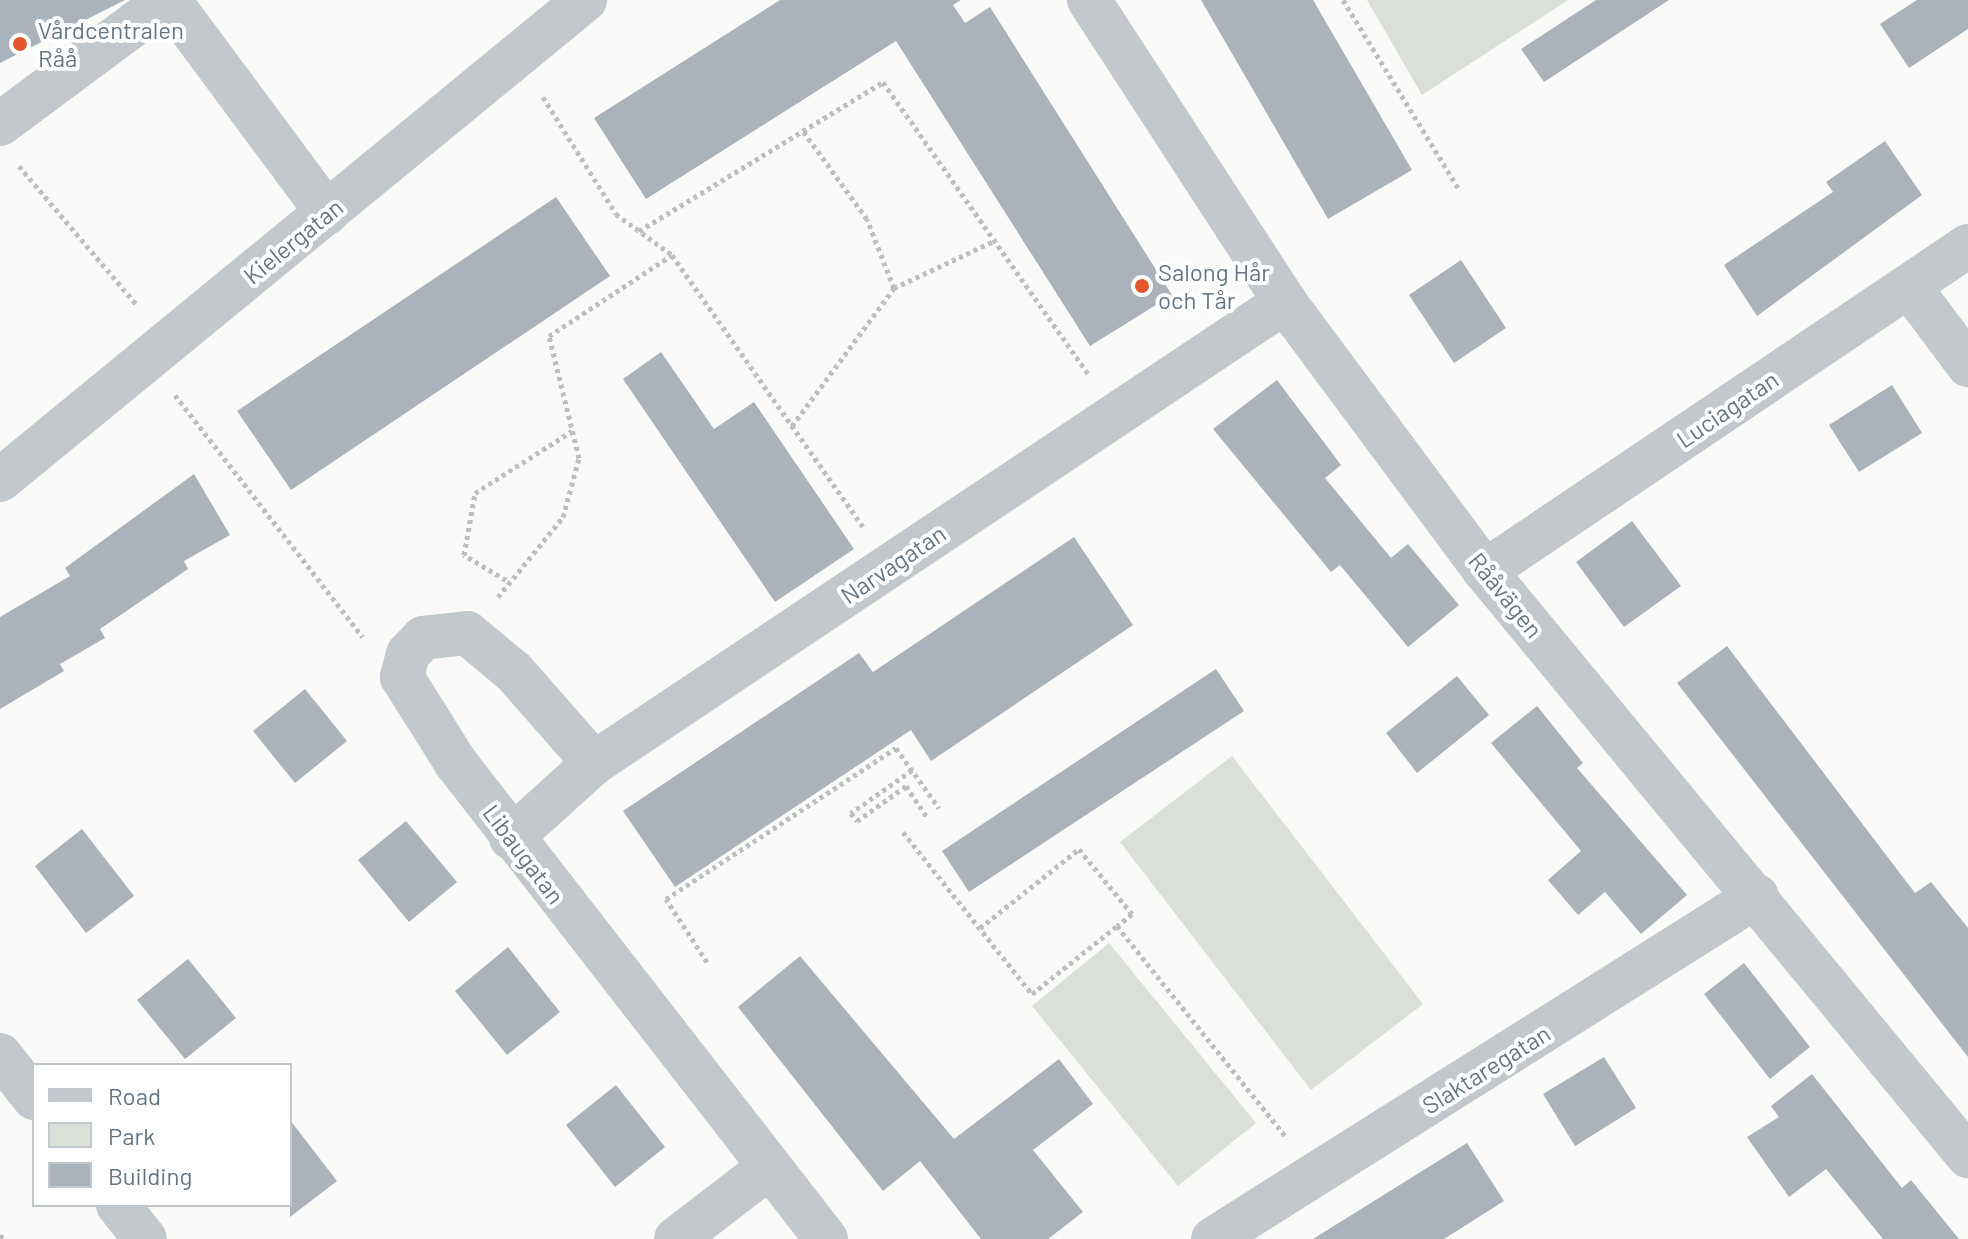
<!DOCTYPE html>
<meta charset="utf-8">
<style>
body{margin:0}
#map{position:relative;width:1968px;height:1239px;overflow:hidden;background:#fafaf8;font-family:Barlow,sans-serif}
div>[style]{position:absolute}
[style*='--x']{left:calc(var(--x)*1px);top:calc(var(--y)*1px);width:calc(var(--w)*1px);rotate:calc(var(--a)*1deg)}
.green>*{inset:0;background:#dadfd7}
.building>*{inset:0;background:#aab3b9}
.path>*{height:5px;margin-top:-2.5px;transform-origin:0;background:repeating-linear-gradient(90deg,#bbbfc2 0 4px,transparent 0 8px)}
.minor>*{height:44px;margin:-22px;padding:0 22px;transform-origin:22px;border-radius:22px;background:#c3c8cc}
.dots>*{width:22px;height:22px;translate:-50% -50%;box-sizing:border-box;border:4px solid #fff;border-radius:50%}
span{translate:-50% -50%;white-space:nowrap;text-align:center;line-height:1.15;-webkit-text-stroke:8px #fff;paint-order:stroke}
.poi-label{font-size:24px;color:#657683}
.left{translate:0 -50%;text-align:left}
.street-label{font-size:24px;color:#657683}
.legend{position:absolute;left:32px;top:1063px;width:260px;height:144px;box-sizing:border-box;background:#fff;border:2px solid #c1c8cd;margin:0;padding:10px 14px;list-style:none;font-size:24px;color:#657683}
.legend li{display:flex;align-items:center;gap:16px;height:40px}
.legend b{width:40px;border:2px solid #c1c8cd}
</style>
<div id="map">
<div class="green">
<i style="clip-path:polygon(1367px 0,1568px 0,1422px 95px)"></i>
<i style="clip-path:polygon(1232px 756px,1423px 1004px,1311px 1090px,1120px 842px)"></i>
<i style="clip-path:polygon(1109px 943px,1256px 1123px,1178px 1186px,1032px 1006px)"></i>
</div>
<div class="building">
<i style="clip-path:polygon(0 0,125px 0,0 63px)"></i>
<i style="clip-path:polygon(780px 0,961px 0,953px 5px,965px 23px,990px 7px,1172px 295px,1090px 346px,896px 41px,646px 199px,594px 118px)"></i>
<i style="clip-path:polygon(1201px 0,1313px 0,1412px 170px,1328px 219px)"></i>
<i style="clip-path:polygon(1596px 0,1669px 0,1544px 82px,1521px 49px)"></i>
<i style="clip-path:polygon(1917px 0,1968px 0,1968px 29px,1909px 68px,1880px 24px)"></i>
<i style="clip-path:polygon(1885px 141px,1922px 195px,1757px 316px,1724px 265px,1833px 192px,1826px 182px)"></i>
<i style="clip-path:polygon(556px 197px,610px 276px,291px 490px,237px 411px)"></i>
<i style="clip-path:polygon(1461px 260px,1506px 328px,1454px 363px,1409px 295px)"></i>
<i style="clip-path:polygon(661px 352px,714px 429px,754px 402px,854px 549px,775px 602px,623px 379px)"></i>
<i style="clip-path:polygon(1277px 380px,1341px 465px,1325px 478px,1391px 558px,1408px 544px,1459px 605px,1408px 647px,1340px 565px,1331px 572px,1213px 429px)"></i>
<i style="clip-path:polygon(1892px 385px,1922px 433px,1859px 472px,1829px 425px)"></i>
<i style="clip-path:polygon(194px 474px,230px 535px,184px 561px,188px 569px,100px 629px,105px 638px,60px 664px,64px 671px,0 709px,0 617px,70px 576px,65px 568px)"></i>
<i style="clip-path:polygon(1632px 521px,1681px 586px,1624px 627px,1576px 562px)"></i>
<i style="clip-path:polygon(1074px 537px,1133px 625px,931px 761px,911px 730px,675px 887px,623px 811px,859px 653px,873px 672px)"></i>
<i style="clip-path:polygon(1727px 646px,1915px 893px,1931px 882px,1968px 928px,1968px 1057px,1677px 683px)"></i>
<i style="clip-path:polygon(1216px 669px,1244px 711px,969px 892px,942px 851px)"></i>
<i style="clip-path:polygon(1457px 676px,1489px 715px,1417px 773px,1386px 733px)"></i>
<i style="clip-path:polygon(305px 689px,347px 741px,295px 783px,253px 731px)"></i>
<i style="clip-path:polygon(1537px 706px,1583px 763px,1577px 768px,1687px 895px,1641px 934px,1605px 892px,1578px 915px,1548px 880px,1581px 851px,1491px 743px)"></i>
<i style="clip-path:polygon(406px 821px,457px 882px,409px 922px,358px 860px)"></i>
<i style="clip-path:polygon(82px 829px,134px 896px,86px 933px,35px 866px)"></i>
<i style="clip-path:polygon(508px 947px,560px 1012px,507px 1055px,455px 991px)"></i>
<i style="clip-path:polygon(800px 956px,954px 1139px,1059px 1059px,1093px 1104px,1033px 1150px,1083px 1212px,1048px 1239px,981px 1239px,920px 1161px,883px 1191px,738px 1007px)"></i>
<i style="clip-path:polygon(188px 959px,236px 1018px,185px 1059px,137px 1000px)"></i>
<i style="clip-path:polygon(1744px 963px,1810px 1047px,1770px 1079px,1704px 994px)"></i>
<i style="clip-path:polygon(1604px 1057px,1636px 1108px,1575px 1146px,1543px 1094px)"></i>
<i style="clip-path:polygon(1812px 1074px,1902px 1188px,1911px 1180px,1959px 1239px,1883px 1239px,1826px 1169px,1789px 1197px,1747px 1137px,1779px 1117px,1771px 1106px)"></i>
<i style="clip-path:polygon(616px 1085px,665px 1147px,615px 1187px,566px 1125px)"></i>
<i style="clip-path:polygon(290px 1120px,337px 1181px,290px 1217px)"></i>
<i style="clip-path:polygon(1467px 1143px,1504px 1201px,1444px 1239px,1313px 1239px)"></i>
</div>
<div class="path">
<i style="--x:1343;--y:0;--w:224;--a:58.5"></i>
<i style="--x:543;--y:97;--w:138;--a:58"></i>
<i style="--x:616;--y:214;--w:69;--a:36.2"></i>
<i style="--x:19;--y:166;--w:182;--a:49.7"></i>
<i style="--x:639;--y:231;--w:286;--a:-31.4"></i>
<i style="--x:883;--y:82;--w:358;--a:54.9"></i>
<i style="--x:894;--y:288;--w:110;--a:-25.2"></i>
<i style="--x:175;--y:395;--w:306;--a:52.2"></i>
<i style="--x:792;--y:426;--w:172;--a:-53.5"></i>
<i style="--x:894;--y:288;--w:74;--a:-111.4"></i>
<i style="--x:867;--y:219;--w:109;--a:-126"></i>
<i style="--x:506;--y:580;--w:49;--a:-149.2"></i>
<i style="--x:464;--y:555;--w:63;--a:-79.9"></i>
<i style="--x:475;--y:493;--w:115;--a:-32.6"></i>
<i style="--x:498;--y:597;--w:103;--a:-50.9"></i>
<i style="--x:563;--y:517;--w:61;--a:-74.8"></i>
<i style="--x:579;--y:458;--w:126;--a:-103.8"></i>
<i style="--x:549;--y:336;--w:147;--a:-33.4"></i>
<i style="--x:672;--y:255;--w:332;--a:54.9"></i>
<i style="--x:912;--y:770;--w:75;--a:144.8"></i>
<i style="--x:851;--y:813;--w:10;--a:53"></i>
<i style="--x:857;--y:821;--w:60;--a:-35.5"></i>
<i style="--x:906;--y:786;--w:36;--a:56"></i>
<i style="--x:903;--y:832;--w:207;--a:51.5"></i>
<i style="--x:1032;--y:994;--w:109;--a:-38.7"></i>
<i style="--x:1117;--y:926;--w:272;--a:51.3"></i>
<i style="--x:980;--y:928;--w:127;--a:-38.6"></i>
<i style="--x:1079;--y:849;--w:84;--a:50.8"></i>
<i style="--x:1132;--y:914;--w:19;--a:141"></i>
<i style="--x:707;--y:962;--w:75;--a:-123.1"></i>
<i style="--x:666;--y:899;--w:275;--a:-33.3"></i>
<i style="--x:896;--y:748;--w:74;--a:54.4"></i>
<i style="--x:0;--y:1235;--w:5;--a:53"></i>
</div>
<div class="minor">
<i style="--x:169;--y:0;--w:265;--a:53.4"></i>
<i style="--x:1089;--y:0;--w:360;--a:57"></i>
<i style="--x:1285;--y:302;--w:335;--a:53.4"></i>
<i style="--x:1485;--y:571;--w:759;--a:50.46"></i>
<i style="--x:0;--y:124;--w:208;--a:-36.6"></i>
<i style="--x:1909;--y:286;--w:99;--a:53.2"></i>
<i style="--x:0;--y:480;--w:757;--a:-39.37"></i>
<i style="--x:1485;--y:571;--w:582;--a:-33.94"></i>
<i style="--x:594;--y:763;--w:121;--a:-131.3"></i>
<i style="--x:514;--y:672;--w:61;--a:-140.3"></i>
<i style="--x:467;--y:633;--w:44;--a:173.5"></i>
<i style="--x:423;--y:638;--w:22;--a:133"></i>
<i style="--x:408;--y:654;--w:24;--a:105"></i>
<i style="--x:402;--y:677;--w:102;--a:57.9"></i>
<i style="--x:456;--y:763;--w:603;--a:52.14"></i>
<i style="--x:511;--y:838;--w:112;--a:-42.1"></i>
<i style="--x:594;--y:763;--w:831;--a:-33.71"></i>
<i style="--x:0;--y:1055;--w:55;--a:51.7"></i>
<i style="--x:118;--y:1205;--w:43;--a:51.5"></i>
<i style="--x:676;--y:1239;--w:115;--a:-37.6"></i>
<i style="--x:1213;--y:1239;--w:643;--a:-32.23"></i>
</div>
<div class="dots">
<i style="left:20px;top:44px;background:#e4572e"></i>
<i style="left:1142px;top:286px;background:#e4572e"></i>
</div>
<div class="poi-label">
<span class="left" style="left:38px;top:44px">Vårdcentralen<br>Råå</span>
<span class="left" style="left:1158px;top:286px">Salong Hår<br>och Tår</span>
</div>
<div class="street-label">
<span style="left:293px;top:241px;rotate:-39deg">Kielergatan</span>
<span style="left:1727px;top:409px;rotate:-34deg">Luciagatan</span>
<span style="left:893px;top:564px;rotate:-34deg">Narvagatan</span>
<span style="left:1506px;top:595px;rotate:51deg">Rååvägen</span>
<span style="left:524px;top:854px;rotate:53deg">Libaugatan</span>
<span style="left:1486px;top:1069px;rotate:-32deg">Slaktaregatan</span>
</div>
<ul class="legend">
<li><b style="height:10px;background:#c3c8cc"></b>Road</li>
<li><b style="height:22px;background:#dadfd7"></b>Park</li>
<li><b style="height:22px;background:#aab3b9"></b>Building</li>
</ul>
</div>
